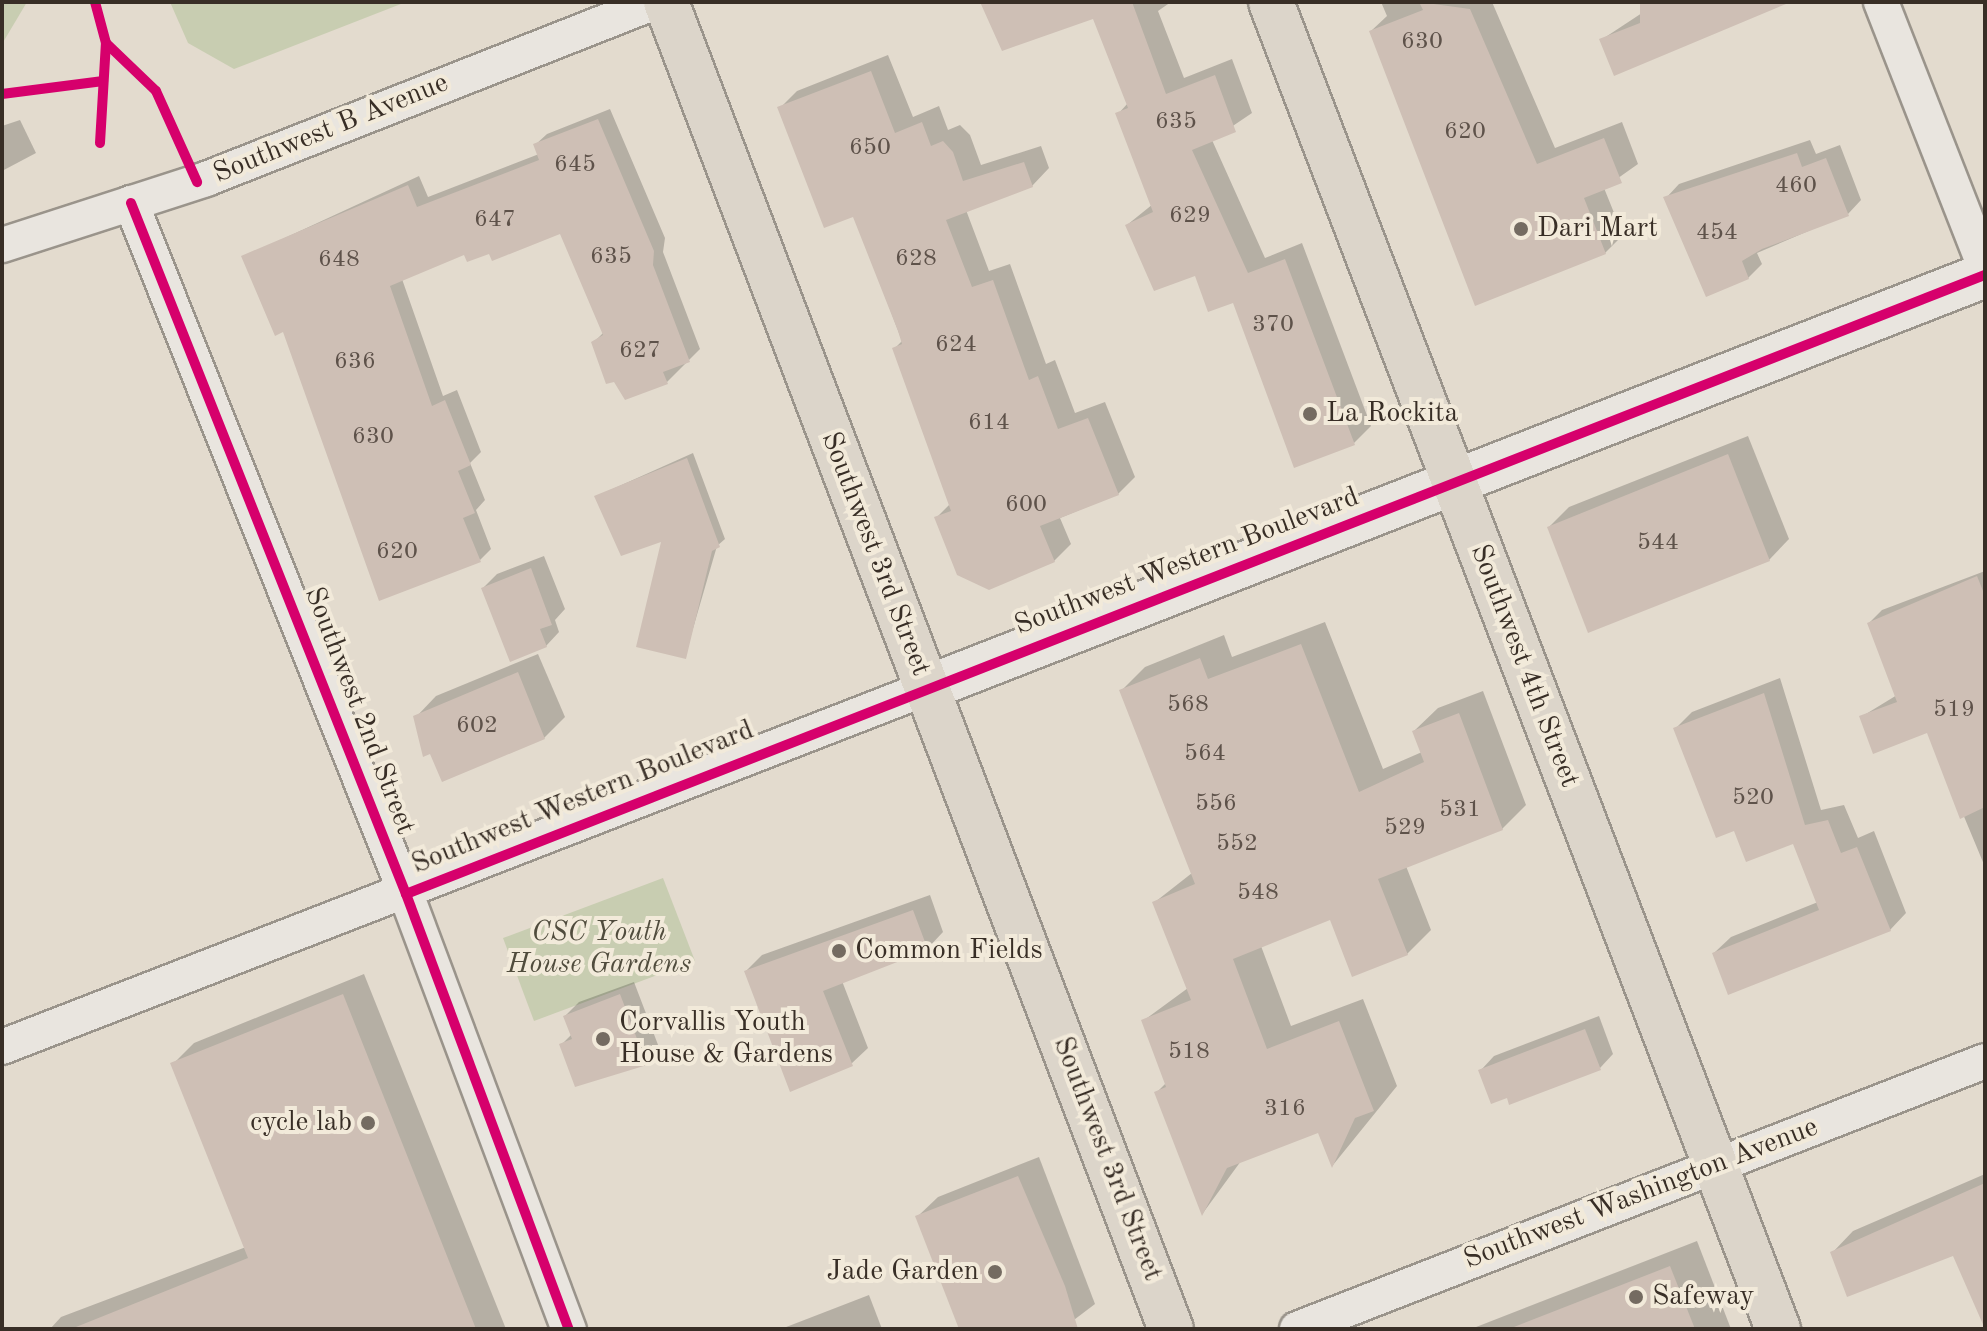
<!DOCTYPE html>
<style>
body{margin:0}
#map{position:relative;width:1987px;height:1331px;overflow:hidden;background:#e3dbce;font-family:"Old Standard TT",serif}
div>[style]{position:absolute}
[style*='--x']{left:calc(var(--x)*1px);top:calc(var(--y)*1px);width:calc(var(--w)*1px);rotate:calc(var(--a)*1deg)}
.green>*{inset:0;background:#c8cdb1}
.shadow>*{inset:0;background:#0003}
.building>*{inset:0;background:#cebfb5}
.roads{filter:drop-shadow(2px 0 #9a948b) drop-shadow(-2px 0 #9a948b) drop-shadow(0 2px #9a948b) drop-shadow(0 -2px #9a948b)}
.minor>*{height:34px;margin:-17px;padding:0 17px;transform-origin:17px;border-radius:17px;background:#e9e5df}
.secondary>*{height:44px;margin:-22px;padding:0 22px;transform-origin:22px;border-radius:22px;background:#e9e5df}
.trunk>*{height:44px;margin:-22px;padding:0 22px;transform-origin:22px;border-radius:22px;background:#dcd5ca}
.cycleway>*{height:10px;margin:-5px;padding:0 5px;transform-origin:5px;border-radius:5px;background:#d6006c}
.dots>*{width:22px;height:22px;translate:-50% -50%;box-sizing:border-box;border:4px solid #f2eada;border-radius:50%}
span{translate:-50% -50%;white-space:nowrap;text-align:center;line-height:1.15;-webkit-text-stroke:8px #f2eada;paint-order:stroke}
.number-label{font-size:24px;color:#5e524a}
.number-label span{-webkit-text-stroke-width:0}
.street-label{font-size:28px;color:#382e26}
.poi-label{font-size:28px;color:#382e26}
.left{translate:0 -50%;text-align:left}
.right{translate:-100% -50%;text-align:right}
.park-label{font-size:28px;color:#504c3d;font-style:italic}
.frame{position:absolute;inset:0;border:4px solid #382e26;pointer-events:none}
</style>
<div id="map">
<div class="green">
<i style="clip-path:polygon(2px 2px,27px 2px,2px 44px)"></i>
<i style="clip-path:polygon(170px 2px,406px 2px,234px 69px,188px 43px)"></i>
<i style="clip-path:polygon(663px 878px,695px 961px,534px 1021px,503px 938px)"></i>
</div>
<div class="shadow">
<i style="clip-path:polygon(984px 2px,1171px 2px,1158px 11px,1184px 78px,1232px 59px,1252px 113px,1212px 140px,1265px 258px,1302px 243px,1371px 426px,1354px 443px,1234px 301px,1127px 225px,1153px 204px,1118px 114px,1128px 103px,1095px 17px)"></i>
<i style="clip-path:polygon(1381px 2px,1492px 2px,1555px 148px,1622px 122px,1638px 164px,1604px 188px,1623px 235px,1605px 253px,1371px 31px,1387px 16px)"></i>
<i style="clip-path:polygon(1641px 2px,1772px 2px,1601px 40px,1645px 11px)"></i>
<i style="clip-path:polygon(888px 55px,913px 117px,939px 106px,948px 130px,960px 125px,970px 135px,981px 165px,1041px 146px,1049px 168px,1032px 186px,966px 210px,989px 271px,1010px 264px,1046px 364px,1055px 360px,1075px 413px,1105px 402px,1135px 477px,1118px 494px,1060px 518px,1071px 544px,1054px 561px,936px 518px,950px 504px,895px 348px,902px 341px,854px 214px,780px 108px,797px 91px)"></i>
<i style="clip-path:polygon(610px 109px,665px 238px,663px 252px,700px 349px,667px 382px,593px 343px,604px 332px,561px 231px,465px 252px,402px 279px,443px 396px,457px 390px,481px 452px,470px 463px,485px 500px,476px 510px,491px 549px,480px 560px,284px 329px,244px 257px,419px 176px,428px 197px,539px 154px,535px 145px,547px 134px)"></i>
<i style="clip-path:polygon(20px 120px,36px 153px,2px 171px,2px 126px)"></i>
<i style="clip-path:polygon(1810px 140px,1816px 154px,1840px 145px,1861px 200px,1848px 214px,1757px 253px,1762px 264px,1748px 278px,1666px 198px,1679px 184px)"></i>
<i style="clip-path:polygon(1748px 436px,1789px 539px,1769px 560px,1549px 527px,1569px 507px)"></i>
<i style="clip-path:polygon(693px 453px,725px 539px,717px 546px,685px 656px,664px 539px,597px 496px)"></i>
<i style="clip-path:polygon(544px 556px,565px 609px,555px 620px,559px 632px,546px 646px,483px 588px,497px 574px)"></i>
<i style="clip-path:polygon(1985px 571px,1985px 867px,1928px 730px,1861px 717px,1897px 695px,1869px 623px,1882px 610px)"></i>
<i style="clip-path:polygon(1325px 622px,1383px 769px,1422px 752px,1414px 731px,1438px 708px,1483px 691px,1526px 805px,1502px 829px,1406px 866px,1431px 930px,1407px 954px,1331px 917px,1261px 946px,1291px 1026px,1363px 999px,1397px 1086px,1333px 1165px,1320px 1130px,1241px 1161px,1203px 1213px,1157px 1092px,1166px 1083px,1143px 1021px,1188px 988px,1155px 902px,1192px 873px,1121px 691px,1145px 667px,1224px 635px,1232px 657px)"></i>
<i style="clip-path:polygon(538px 654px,565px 717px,544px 738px,416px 717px,436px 696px)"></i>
<i style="clip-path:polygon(1780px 678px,1821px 810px,1844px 805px,1858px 838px,1874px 831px,1906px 913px,1890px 930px,1714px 953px,1731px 937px,1818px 902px,1794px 842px,1736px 829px,1675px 729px,1692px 712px)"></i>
<i style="clip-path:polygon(930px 895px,943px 932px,927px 949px,842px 981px,868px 1048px,851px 1064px,746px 971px,762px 955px)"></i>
<i style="clip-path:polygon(364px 974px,506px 1329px,50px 1329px,61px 1317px,246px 1247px,173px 1064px,194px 1043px)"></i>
<i style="clip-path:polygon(634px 982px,660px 1050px,646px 1063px,561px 1045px,572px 1034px,565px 1016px,579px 1002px)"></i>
<i style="clip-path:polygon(1599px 1016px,1613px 1054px,1600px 1068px,1508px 1096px,1481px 1070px,1494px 1056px)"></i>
<i style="clip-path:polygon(1039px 1157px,1095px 1304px,1062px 1329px,961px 1329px,917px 1217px,938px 1197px)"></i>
<i style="clip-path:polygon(1985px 1174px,1985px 1319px,1954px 1253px,1832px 1253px,1853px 1231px)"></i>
<i style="clip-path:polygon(1697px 1241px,1731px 1329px,1471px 1329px)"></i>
<i style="clip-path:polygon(869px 1295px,882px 1329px,781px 1329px)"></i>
</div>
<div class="building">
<i style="clip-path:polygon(980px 2px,1132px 2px,1166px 94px,1215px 75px,1236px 132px,1192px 150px,1248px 273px,1285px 259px,1355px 445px,1294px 468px,1233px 303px,1208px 312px,1195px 276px,1154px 291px,1125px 225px,1153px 212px,1115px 113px,1128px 108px,1093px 19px,1002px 51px)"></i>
<i style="clip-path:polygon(1419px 2px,1470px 9px,1537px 164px,1604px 138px,1622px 183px,1584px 198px,1606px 254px,1475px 306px,1369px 31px,1423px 10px)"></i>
<i style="clip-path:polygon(1640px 2px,1786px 2px,1786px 4px,1614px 76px,1599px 39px,1640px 23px)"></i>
<i style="clip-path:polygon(871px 71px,895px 133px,922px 122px,931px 146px,943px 141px,953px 152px,963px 181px,1024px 162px,1033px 187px,946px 220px,972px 287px,993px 280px,1029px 380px,1038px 376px,1058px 429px,1088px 418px,1119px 495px,1040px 526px,1055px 562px,989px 590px,957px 575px,934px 517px,951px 511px,892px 348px,902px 344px,898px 331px,853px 217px,824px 228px,777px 107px)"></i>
<i style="clip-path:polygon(598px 119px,654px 251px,653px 265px,690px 362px,663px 372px,668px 384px,625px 400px,614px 382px,606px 384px,591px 342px,603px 335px,560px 234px,492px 261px,489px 254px,467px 262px,464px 255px,390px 286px,432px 406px,445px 400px,471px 465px,458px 471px,475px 513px,463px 518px,481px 562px,379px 601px,283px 332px,275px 336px,241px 256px,408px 185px,417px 207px,539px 160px,533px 144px)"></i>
<i style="clip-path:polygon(1797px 153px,1802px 167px,1826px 158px,1849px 216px,1762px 249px,1742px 261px,1749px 279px,1706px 297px,1663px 197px)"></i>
<i style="clip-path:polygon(1728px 454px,1770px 561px,1588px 633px,1547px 527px)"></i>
<i style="clip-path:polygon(687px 458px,720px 547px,712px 551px,686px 659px,636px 647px,661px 542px,621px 556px,594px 496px)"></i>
<i style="clip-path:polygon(531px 568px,552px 625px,540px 629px,547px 647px,510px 662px,481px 588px)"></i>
<i style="clip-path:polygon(1977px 576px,1985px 596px,1985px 807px,1960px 819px,1927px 733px,1873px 754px,1859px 716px,1897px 702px,1867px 623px)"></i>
<i style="clip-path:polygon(1301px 644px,1359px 792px,1424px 762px,1412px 731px,1459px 713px,1503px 830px,1378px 879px,1408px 955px,1352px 977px,1330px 920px,1233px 959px,1267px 1049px,1339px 1021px,1374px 1111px,1355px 1118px,1332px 1168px,1318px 1133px,1227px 1168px,1202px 1216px,1154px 1092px,1166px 1087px,1141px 1020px,1191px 1000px,1152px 902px,1195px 884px,1119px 690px,1200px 658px,1208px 679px)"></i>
<i style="clip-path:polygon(518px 672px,545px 739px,442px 782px,430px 754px,423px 757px,413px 716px)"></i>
<i style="clip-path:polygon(1764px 693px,1805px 825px,1828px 820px,1841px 853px,1857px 847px,1891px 931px,1728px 995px,1712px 953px,1819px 910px,1793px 844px,1746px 862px,1734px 831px,1716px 838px,1673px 728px)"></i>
<i style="clip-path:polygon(913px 910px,928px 950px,823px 991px,853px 1066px,790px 1092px,744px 971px)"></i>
<i style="clip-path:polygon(343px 994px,476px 1329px,71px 1329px,248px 1258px,170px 1063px)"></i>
<i style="clip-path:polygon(620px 994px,647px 1065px,575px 1087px,559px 1044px,572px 1039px,563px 1016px)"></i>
<i style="clip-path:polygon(1585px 1029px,1601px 1070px,1509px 1105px,1507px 1098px,1491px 1104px,1478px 1070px)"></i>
<i style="clip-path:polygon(1018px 1176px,1065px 1286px,1078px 1329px,959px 1329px,915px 1216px)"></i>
<i style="clip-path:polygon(1985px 1183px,1985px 1329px,1953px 1256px,1847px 1297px,1830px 1252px)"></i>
<i style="clip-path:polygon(1670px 1266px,1695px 1329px,1515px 1329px,1514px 1327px)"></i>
</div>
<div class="roads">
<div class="minor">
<i style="--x:1881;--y:2;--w:286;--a:68.6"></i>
<i style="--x:131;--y:203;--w:744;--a:68.3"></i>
<i style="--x:406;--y:894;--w:465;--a:69.5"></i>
<i style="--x:2;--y:245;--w:214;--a:-17.9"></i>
<i style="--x:206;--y:179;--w:484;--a:-21.5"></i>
<i style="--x:2;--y:1047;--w:992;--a:-21.21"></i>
<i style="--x:1297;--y:1329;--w:738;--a:-21.28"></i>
</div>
<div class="secondary">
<i style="--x:927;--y:688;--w:1136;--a:-21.32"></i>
</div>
<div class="trunk">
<i style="--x:666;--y:2;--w:1420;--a:69.17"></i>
<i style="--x:1271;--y:2;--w:1421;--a:69.09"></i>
</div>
</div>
<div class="cycleway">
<i style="--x:95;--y:2;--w:42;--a:75"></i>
<i style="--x:106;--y:43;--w:69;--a:43.8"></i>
<i style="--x:156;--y:91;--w:100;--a:65.7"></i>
<i style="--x:2;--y:94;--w:102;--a:-7.3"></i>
<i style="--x:100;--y:143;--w:100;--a:-86.6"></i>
<i style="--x:131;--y:203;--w:744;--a:68.3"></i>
<i style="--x:406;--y:894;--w:465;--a:69.5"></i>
<i style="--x:406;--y:894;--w:1696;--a:-21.41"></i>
</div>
<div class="dots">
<i style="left:1521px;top:229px;background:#746b61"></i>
<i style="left:1310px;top:414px;background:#746b61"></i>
<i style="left:839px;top:951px;background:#746b61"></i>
<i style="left:603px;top:1039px;background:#746b61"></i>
<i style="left:368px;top:1123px;background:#746b61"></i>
<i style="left:995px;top:1272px;background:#746b61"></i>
<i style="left:1636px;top:1297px;background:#746b61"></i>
</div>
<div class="number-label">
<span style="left:1422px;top:43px">630</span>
<span style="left:1176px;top:123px">635</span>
<span style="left:1465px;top:133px">620</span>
<span style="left:870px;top:149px">650</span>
<span style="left:575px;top:166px">645</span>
<span style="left:1796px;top:187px">460</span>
<span style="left:1190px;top:217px">629</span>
<span style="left:495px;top:221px">647</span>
<span style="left:1717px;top:234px">454</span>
<span style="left:611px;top:258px">635</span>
<span style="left:916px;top:260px">628</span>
<span style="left:339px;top:261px">648</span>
<span style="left:1273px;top:326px">370</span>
<span style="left:956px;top:346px">624</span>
<span style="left:640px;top:352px">627</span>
<span style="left:355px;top:363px">636</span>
<span style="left:989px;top:424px">614</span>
<span style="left:373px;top:438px">630</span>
<span style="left:1026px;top:506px">600</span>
<span style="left:1658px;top:544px">544</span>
<span style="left:397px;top:553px">620</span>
<span style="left:1188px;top:706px">568</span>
<span style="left:1954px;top:711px">519</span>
<span style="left:477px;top:727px">602</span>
<span style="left:1205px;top:755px">564</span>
<span style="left:1753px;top:799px">520</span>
<span style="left:1216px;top:805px">556</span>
<span style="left:1460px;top:811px">531</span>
<span style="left:1405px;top:829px">529</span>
<span style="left:1237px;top:845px">552</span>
<span style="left:1258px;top:894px">548</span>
<span style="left:1189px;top:1053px">518</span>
<span style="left:1285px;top:1110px">316</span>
</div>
<div class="street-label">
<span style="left:331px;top:129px;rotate:-22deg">Southwest B Avenue</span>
<span style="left:875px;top:554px;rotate:69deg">Southwest 3rd Street</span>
<span style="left:1187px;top:562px;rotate:-21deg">Southwest Western Boulevard</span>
<span style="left:1524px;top:666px;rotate:69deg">Southwest 4th Street</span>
<span style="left:359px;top:711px;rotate:69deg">Southwest 2nd Street</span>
<span style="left:583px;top:798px;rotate:-22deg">Southwest Western Boulevard</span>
<span style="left:1107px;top:1159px;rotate:69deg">Southwest 3rd Street</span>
<span style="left:1641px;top:1194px;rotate:-21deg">Southwest Washington Avenue</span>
</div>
<div class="poi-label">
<span class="left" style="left:1537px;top:229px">Dari Mart</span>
<span class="left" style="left:1326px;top:414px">La Rockita</span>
<span class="left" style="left:855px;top:951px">Common Fields</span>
<span class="left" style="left:619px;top:1039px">Corvallis Youth<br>House &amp; Gardens</span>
<span class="right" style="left:352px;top:1123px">cycle lab</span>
<span class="right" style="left:979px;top:1272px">Jade Garden</span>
<span class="left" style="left:1652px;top:1297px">Safeway</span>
</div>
<div class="park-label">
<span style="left:599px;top:949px">CSC Youth<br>House Gardens</span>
</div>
<div class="frame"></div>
</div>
